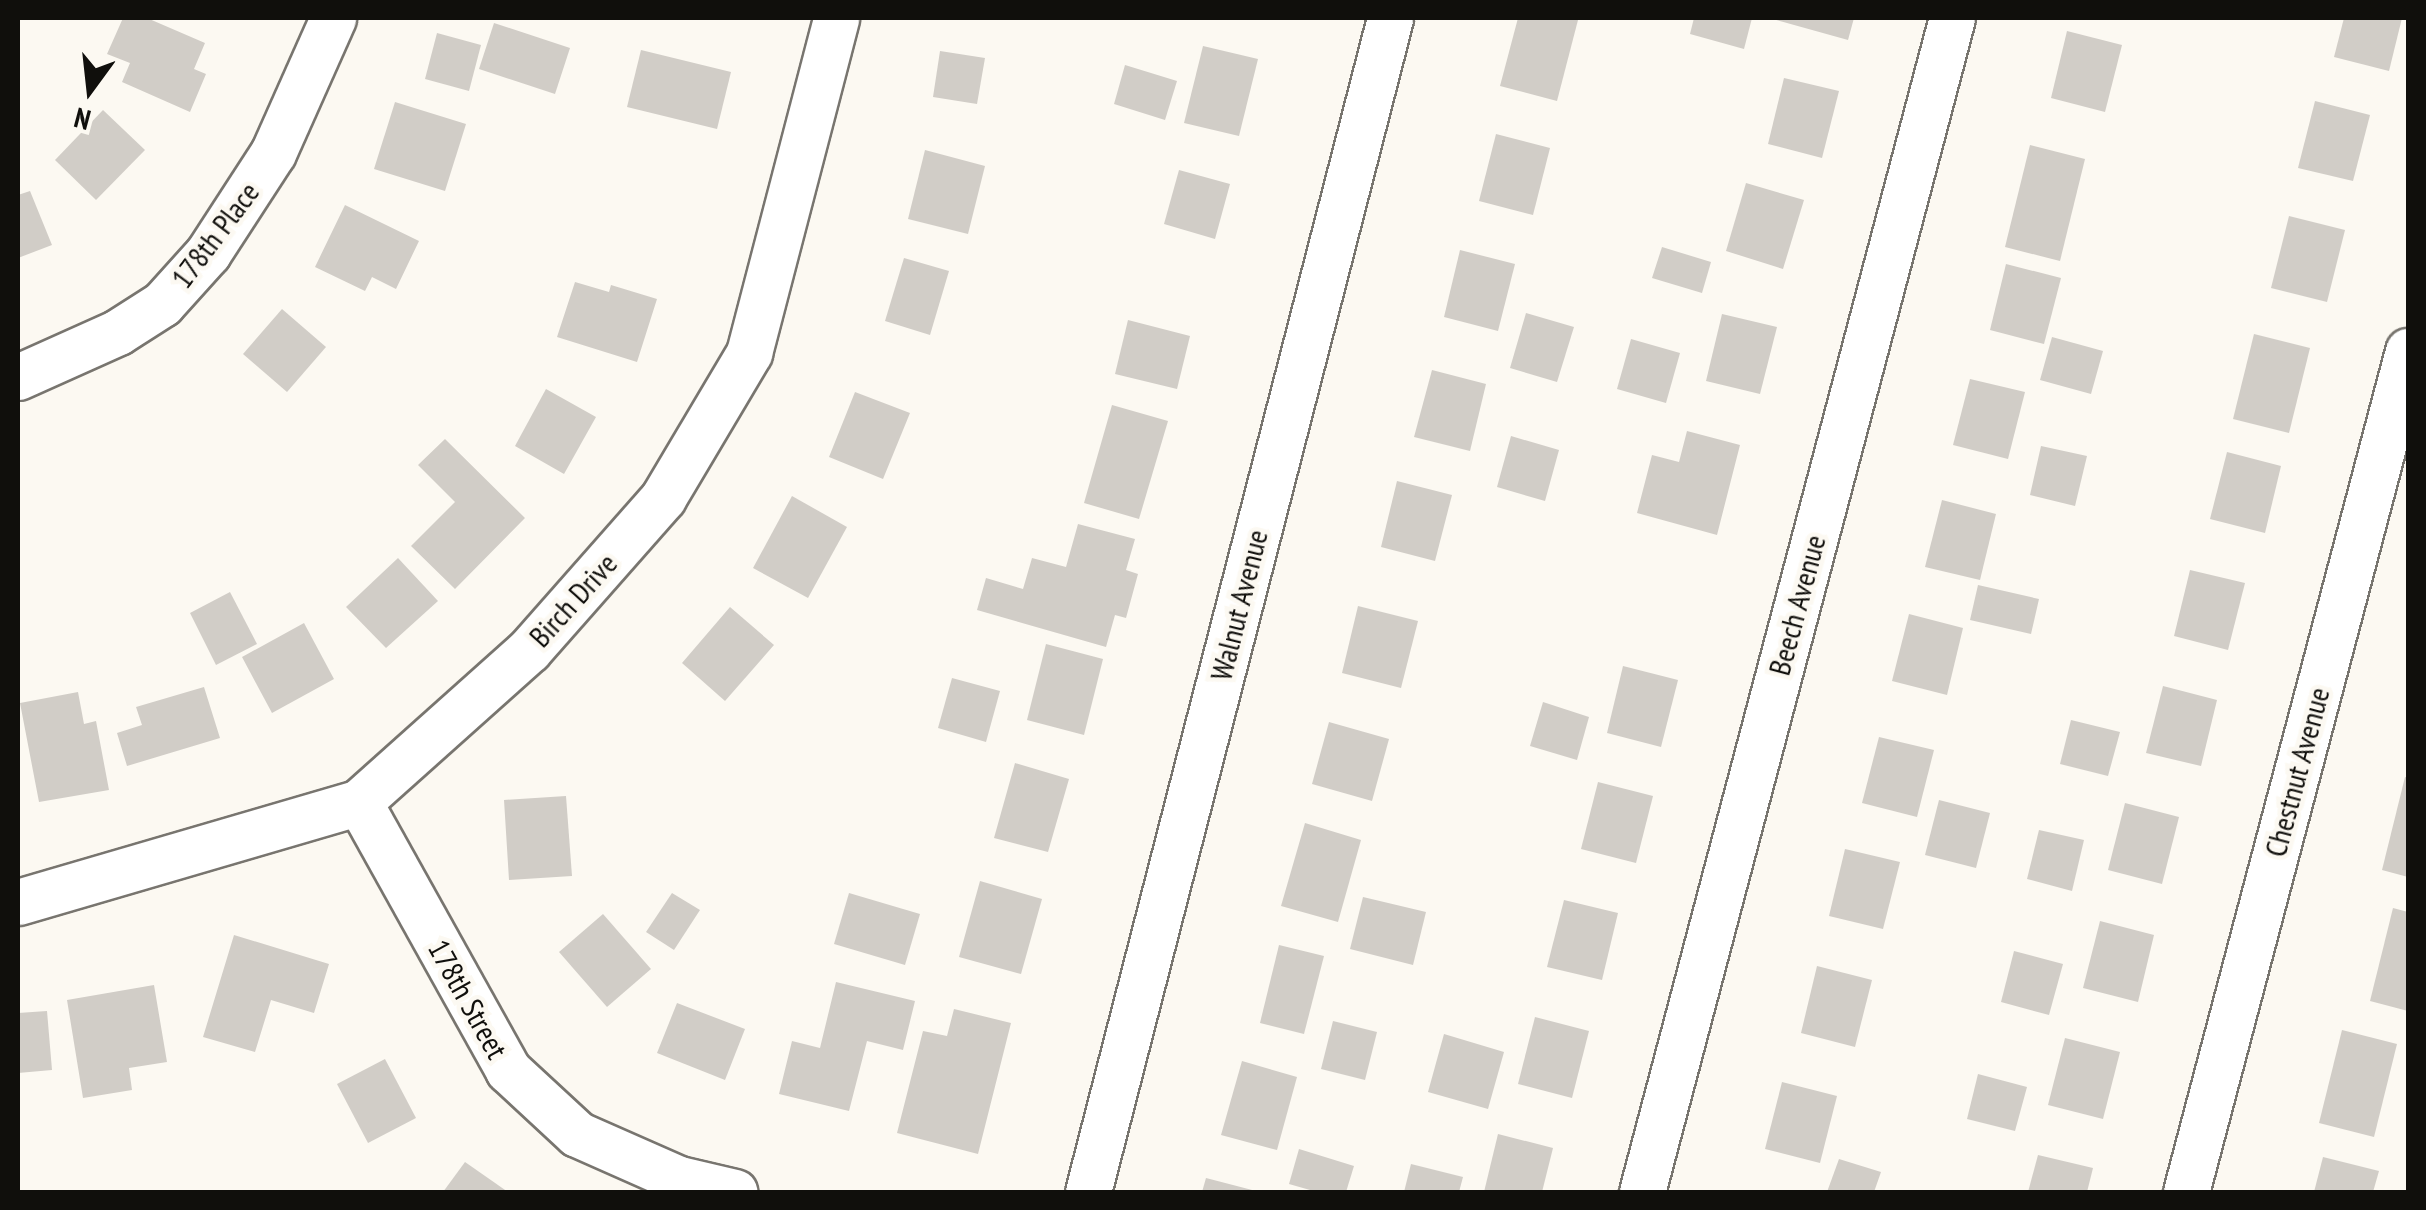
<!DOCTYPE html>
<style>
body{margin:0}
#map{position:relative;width:2426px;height:1210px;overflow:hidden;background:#fcf9f2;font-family:"PT Sans Narrow",sans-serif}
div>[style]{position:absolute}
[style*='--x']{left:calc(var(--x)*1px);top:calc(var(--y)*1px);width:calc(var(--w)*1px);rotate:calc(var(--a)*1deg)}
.building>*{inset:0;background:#d1cdc7}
.roads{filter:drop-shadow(2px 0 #78756f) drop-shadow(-2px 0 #78756f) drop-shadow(0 2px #78756f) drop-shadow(0 -2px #78756f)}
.street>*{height:45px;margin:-22.5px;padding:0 22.5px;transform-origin:22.5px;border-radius:22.5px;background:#fff}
span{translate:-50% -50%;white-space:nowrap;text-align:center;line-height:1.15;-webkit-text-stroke:9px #fcf9f2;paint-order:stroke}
.street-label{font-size:30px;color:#100f0c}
.frame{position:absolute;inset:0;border:20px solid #100f0c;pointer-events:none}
.north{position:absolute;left:40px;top:40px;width:100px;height:100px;-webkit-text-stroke:8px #fcf9f2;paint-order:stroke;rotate:195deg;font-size:28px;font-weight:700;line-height:40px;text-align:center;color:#100f0c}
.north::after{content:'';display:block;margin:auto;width:35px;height:45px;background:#100f0c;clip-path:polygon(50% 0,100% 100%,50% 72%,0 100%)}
</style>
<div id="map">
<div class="building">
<i style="clip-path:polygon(123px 18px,147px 18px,205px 43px,194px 69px,206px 74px,190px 112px,122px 82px,130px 63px,107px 54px)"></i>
<i style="clip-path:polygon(1518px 18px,1578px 20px,1557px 101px,1500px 86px)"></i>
<i style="clip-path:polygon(1694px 18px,1752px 18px,1744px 49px,1690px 34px)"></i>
<i style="clip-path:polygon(1769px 18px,1854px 18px,1848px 40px)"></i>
<i style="clip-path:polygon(2344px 18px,2402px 18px,2389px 71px,2334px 57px)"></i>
<i style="clip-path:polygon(494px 23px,570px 48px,555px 94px,479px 69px)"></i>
<i style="clip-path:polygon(2067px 31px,2122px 45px,2105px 112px,2051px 98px)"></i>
<i style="clip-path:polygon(437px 33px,481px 45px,469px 91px,425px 79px)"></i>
<i style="clip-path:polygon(1203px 46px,1258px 59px,1239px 136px,1184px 123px)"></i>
<i style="clip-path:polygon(641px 50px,731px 72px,717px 129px,627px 107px)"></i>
<i style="clip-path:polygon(940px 51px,985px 58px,977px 104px,933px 97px)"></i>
<i style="clip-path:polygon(1125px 65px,1177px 81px,1165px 120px,1114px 104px)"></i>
<i style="clip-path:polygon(1784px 78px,1839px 91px,1822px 158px,1768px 144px)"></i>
<i style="clip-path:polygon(2315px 101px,2370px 115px,2353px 181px,2298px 168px)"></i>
<i style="clip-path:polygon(395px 102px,466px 124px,445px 191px,374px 169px)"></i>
<i style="clip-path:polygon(103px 110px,145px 150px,96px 200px,55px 160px)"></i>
<i style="clip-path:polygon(1496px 134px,1550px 148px,1533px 215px,1479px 201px)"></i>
<i style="clip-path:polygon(2030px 145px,2085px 159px,2060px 261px,2005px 247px)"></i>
<i style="clip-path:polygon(925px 150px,985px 166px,968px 234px,908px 219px)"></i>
<i style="clip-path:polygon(1179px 170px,1230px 184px,1215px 239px,1164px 224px)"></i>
<i style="clip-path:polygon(1746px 183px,1804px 200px,1783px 269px,1726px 251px)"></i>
<i style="clip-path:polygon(30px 191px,52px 245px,18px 258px,18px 195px)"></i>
<i style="clip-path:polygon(345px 205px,419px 241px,396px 289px,372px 277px,365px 291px,315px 267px)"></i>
<i style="clip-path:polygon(2289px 216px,2345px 230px,2327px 302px,2271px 288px)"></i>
<i style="clip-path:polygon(1662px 247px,1711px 262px,1702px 293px,1652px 278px)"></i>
<i style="clip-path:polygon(1460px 250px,1515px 264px,1498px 331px,1444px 317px)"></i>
<i style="clip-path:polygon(904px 258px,949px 271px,930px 335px,885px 321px)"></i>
<i style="clip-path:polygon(2006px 264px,2061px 278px,2044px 344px,1990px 330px)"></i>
<i style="clip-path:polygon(575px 282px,609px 292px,611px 285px,657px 299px,637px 362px,557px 337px)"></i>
<i style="clip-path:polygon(282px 309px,326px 347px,287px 392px,243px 354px)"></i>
<i style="clip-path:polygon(1526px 313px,1574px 327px,1557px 382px,1510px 368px)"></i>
<i style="clip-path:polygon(1722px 314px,1777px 327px,1760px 394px,1706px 381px)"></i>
<i style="clip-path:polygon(1128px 320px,1190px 336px,1177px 389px,1115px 374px)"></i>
<i style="clip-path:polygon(2254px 334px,2310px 348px,2289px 433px,2233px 419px)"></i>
<i style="clip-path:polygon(2052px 337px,2103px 351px,2091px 394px,2040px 380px)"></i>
<i style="clip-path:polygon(1631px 339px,1680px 353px,1666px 403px,1617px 389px)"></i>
<i style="clip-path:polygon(1432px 370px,1486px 384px,1470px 451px,1414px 437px)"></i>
<i style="clip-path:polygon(1970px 379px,2025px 392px,2008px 459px,1953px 445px)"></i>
<i style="clip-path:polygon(546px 389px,596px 417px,564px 474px,515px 446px)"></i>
<i style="clip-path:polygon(855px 392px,910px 413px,883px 479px,829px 457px)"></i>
<i style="clip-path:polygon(1112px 405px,1168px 421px,1139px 519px,1084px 503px)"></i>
<i style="clip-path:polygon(1687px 431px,1740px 445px,1717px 535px,1637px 513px,1652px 455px,1679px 462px)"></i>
<i style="clip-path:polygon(1511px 436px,1559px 450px,1545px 501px,1497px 487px)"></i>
<i style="clip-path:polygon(445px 439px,525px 518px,455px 589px,411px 546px,455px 502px,418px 465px)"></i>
<i style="clip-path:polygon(2041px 446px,2087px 456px,2075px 506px,2030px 495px)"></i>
<i style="clip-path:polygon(2227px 452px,2281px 466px,2265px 533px,2210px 519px)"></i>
<i style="clip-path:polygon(1397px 481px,1452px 495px,1435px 561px,1381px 547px)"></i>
<i style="clip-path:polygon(792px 496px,847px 527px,808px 598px,753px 568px)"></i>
<i style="clip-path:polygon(1942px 500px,1996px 514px,1980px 580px,1925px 567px)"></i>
<i style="clip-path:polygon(1078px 524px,1135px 539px,1126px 570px,1138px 574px,1126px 618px,1115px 615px,1106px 647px,977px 610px,986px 578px,1023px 589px,1032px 558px,1066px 567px)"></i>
<i style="clip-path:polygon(398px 558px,438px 601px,386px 648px,346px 607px)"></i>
<i style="clip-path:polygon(2190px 570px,2245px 583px,2228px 650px,2174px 636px)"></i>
<i style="clip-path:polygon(1978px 585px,2039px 599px,2031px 634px,1970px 620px)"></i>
<i style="clip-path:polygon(230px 592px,257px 644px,216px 665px,190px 613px)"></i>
<i style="clip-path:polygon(1358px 606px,1418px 621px,1401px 688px,1342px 673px)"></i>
<i style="clip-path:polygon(730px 607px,774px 645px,725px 701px,682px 663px)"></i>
<i style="clip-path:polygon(1909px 614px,1963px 628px,1947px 695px,1892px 681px)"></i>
<i style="clip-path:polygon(304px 623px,334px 679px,272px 713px,242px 657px)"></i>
<i style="clip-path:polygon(1046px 644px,1103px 659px,1084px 735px,1027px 720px)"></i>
<i style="clip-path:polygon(1623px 666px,1678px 680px,1661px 747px,1607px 733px)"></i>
<i style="clip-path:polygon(952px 678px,1000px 691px,986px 742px,938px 728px)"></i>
<i style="clip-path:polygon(2163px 686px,2217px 700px,2201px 766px,2146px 753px)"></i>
<i style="clip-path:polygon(204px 687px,220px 738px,127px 766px,117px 733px,142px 725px,136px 707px)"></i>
<i style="clip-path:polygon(78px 692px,84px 724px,96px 721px,109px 790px,39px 802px,20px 703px)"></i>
<i style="clip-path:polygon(1543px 702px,1589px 717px,1577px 760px,1530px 746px)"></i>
<i style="clip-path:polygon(2071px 720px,2120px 732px,2108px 776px,2060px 764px)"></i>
<i style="clip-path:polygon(1329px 722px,1389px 739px,1372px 801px,1312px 784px)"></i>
<i style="clip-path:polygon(1879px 737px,1934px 750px,1917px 817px,1862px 803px)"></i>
<i style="clip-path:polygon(1015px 763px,1069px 779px,1048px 852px,994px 838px)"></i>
<i style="clip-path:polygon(2405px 777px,2408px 778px,2408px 877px,2382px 870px)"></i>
<i style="clip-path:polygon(1598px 782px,1653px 796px,1636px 863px,1581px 849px)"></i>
<i style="clip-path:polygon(566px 796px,572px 876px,509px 880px,504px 800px)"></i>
<i style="clip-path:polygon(1939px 800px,1990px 813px,1976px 868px,1925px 855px)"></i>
<i style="clip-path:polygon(2125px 803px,2179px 817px,2162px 884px,2108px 870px)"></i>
<i style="clip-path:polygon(1305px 823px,1361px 840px,1338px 922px,1281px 906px)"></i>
<i style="clip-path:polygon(2039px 830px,2084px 840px,2072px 891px,2027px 879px)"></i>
<i style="clip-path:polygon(1845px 849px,1900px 862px,1883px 929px,1829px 916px)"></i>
<i style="clip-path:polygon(980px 881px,1042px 899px,1021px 974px,959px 957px)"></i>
<i style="clip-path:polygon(672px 893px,700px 910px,674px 950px,646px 932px)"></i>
<i style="clip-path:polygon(849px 893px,920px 914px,905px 965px,834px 944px)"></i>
<i style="clip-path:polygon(1363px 897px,1426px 912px,1413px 965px,1350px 949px)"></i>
<i style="clip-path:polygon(1564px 900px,1618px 913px,1602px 980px,1547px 967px)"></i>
<i style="clip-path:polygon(2393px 908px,2408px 912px,2408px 1011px,2370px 1001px)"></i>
<i style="clip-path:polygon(603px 914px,651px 969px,607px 1007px,559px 952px)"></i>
<i style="clip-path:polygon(2100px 921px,2154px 935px,2138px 1002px,2083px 988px)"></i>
<i style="clip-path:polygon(234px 935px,329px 964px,314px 1013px,271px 1000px,255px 1052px,203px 1037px)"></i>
<i style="clip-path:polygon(1279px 945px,1324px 956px,1304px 1034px,1260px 1023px)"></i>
<i style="clip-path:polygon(2014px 951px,2063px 964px,2049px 1015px,2001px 1002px)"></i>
<i style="clip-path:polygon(1817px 966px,1872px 980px,1855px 1047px,1801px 1033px)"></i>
<i style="clip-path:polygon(836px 982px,915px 1001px,903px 1050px,867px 1041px,849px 1111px,779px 1094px,792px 1041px,820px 1048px)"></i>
<i style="clip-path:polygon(154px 985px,167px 1062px,129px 1068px,132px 1090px,83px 1098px,67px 1000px)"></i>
<i style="clip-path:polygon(677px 1003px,745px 1029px,725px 1080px,657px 1053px)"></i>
<i style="clip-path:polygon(954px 1009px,1011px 1023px,978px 1154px,897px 1133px,923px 1031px,947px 1036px)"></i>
<i style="clip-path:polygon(47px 1011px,52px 1070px,18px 1073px,18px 1013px)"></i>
<i style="clip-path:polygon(1535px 1017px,1589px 1031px,1572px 1098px,1518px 1084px)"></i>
<i style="clip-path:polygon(1333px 1021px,1377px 1032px,1365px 1080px,1321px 1069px)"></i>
<i style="clip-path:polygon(2342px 1030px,2397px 1044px,2374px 1137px,2319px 1123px)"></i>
<i style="clip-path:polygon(1444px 1034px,1504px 1052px,1488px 1109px,1428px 1092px)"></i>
<i style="clip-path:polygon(2065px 1038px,2120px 1052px,2103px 1119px,2048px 1105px)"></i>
<i style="clip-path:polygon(385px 1059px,416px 1118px,368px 1143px,337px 1084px)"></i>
<i style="clip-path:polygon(1242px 1061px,1297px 1077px,1277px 1150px,1221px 1135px)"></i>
<i style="clip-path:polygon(1978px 1074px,2027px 1087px,2015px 1131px,1967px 1119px)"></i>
<i style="clip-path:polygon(1782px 1082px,1837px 1096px,1820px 1163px,1765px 1149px)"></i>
<i style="clip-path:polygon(1498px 1134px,1553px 1148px,1542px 1192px,1484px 1192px)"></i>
<i style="clip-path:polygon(1299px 1149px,1354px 1166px,1346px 1192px,1317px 1192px,1289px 1184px)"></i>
<i style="clip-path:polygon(2038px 1155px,2093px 1168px,2087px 1192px,2028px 1192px)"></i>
<i style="clip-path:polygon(2323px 1157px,2379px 1171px,2373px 1192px,2314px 1192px)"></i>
<i style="clip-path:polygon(1839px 1159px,1881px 1172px,1874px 1192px,1827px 1192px)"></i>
<i style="clip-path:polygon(465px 1162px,508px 1192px,443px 1192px)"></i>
<i style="clip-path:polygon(1411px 1164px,1463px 1177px,1459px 1192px,1404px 1192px)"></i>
<i style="clip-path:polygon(1206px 1178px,1256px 1191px,1256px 1192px,1202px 1192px)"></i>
</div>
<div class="roads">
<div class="street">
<i style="--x:18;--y:377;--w:110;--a:-24.2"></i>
<i style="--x:118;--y:332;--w:52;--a:-32.5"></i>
<i style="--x:162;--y:304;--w:69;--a:-48"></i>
<i style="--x:208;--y:253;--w:119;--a:-57"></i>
<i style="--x:273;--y:153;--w:148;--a:-66"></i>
<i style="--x:359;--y:802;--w:307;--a:60.9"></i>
<i style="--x:508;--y:1070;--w:94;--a:42.8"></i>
<i style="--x:577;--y:1134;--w:111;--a:23.8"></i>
<i style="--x:679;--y:1179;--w:57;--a:13.1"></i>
<i style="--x:18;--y:902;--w:355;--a:-16.3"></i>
<i style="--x:359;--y:802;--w:228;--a:-41.8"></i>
<i style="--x:529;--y:650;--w:203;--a:-48.6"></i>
<i style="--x:663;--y:498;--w:169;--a:-59.3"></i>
<i style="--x:749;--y:353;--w:346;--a:-75.4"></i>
<i style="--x:1088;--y:1192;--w:1212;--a:-75.57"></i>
<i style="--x:1642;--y:1192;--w:1214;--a:-75.21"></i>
<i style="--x:2186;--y:1192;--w:870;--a:-75.21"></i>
</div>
</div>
<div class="street-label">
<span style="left:215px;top:235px;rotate:-53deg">178th Place</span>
<span style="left:573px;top:600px;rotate:-48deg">Birch Drive</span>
<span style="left:1239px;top:605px;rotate:-76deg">Walnut Avenue</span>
<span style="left:1797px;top:605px;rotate:-75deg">Beech Avenue</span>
<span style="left:2297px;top:772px;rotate:-75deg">Chestnut Avenue</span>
<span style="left:468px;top:999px;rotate:61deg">178th Street</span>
</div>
<div class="frame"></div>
<div class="north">N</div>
</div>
